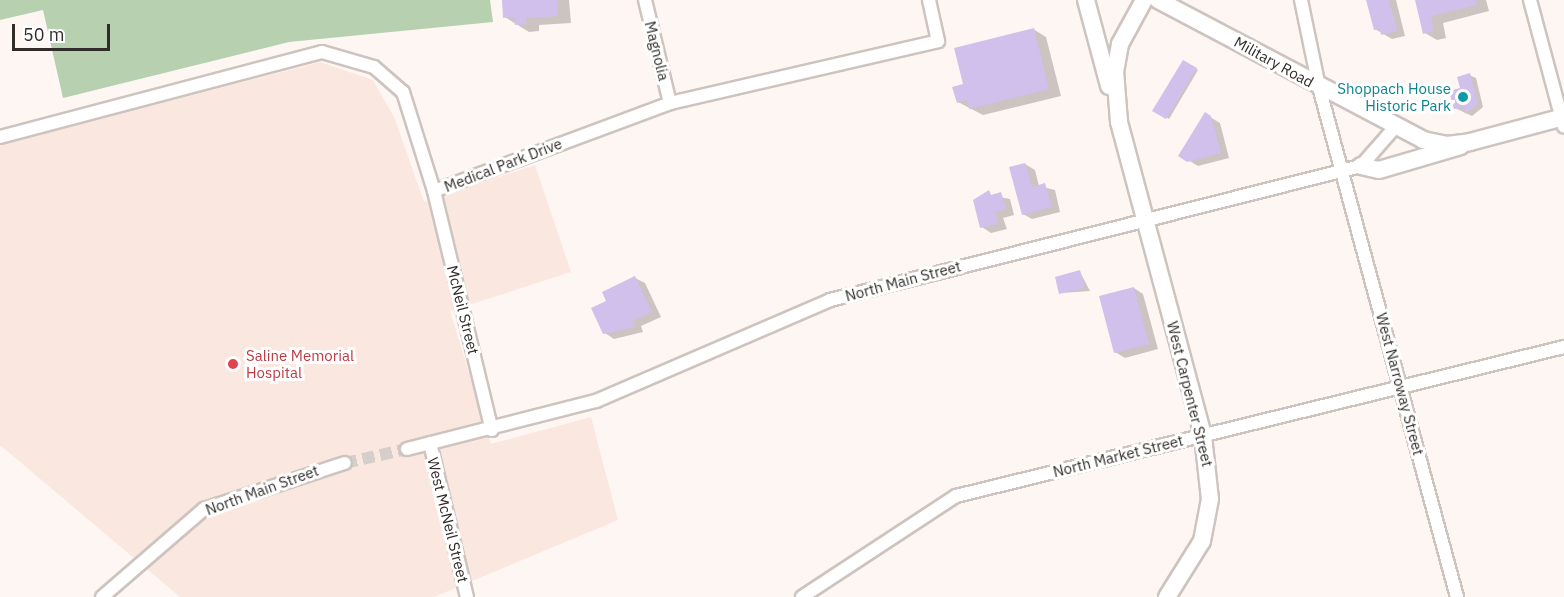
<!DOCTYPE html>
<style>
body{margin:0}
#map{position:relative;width:1564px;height:597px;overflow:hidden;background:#fef6f2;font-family:"IBM Plex Sans",sans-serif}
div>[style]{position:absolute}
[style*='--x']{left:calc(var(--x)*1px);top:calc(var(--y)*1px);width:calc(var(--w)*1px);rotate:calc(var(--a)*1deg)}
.built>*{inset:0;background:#fae8e0}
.green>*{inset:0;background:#b7d0b0}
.shadow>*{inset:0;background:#0003}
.building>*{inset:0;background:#d0c0eb}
.minor-tunnel>*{height:12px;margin-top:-6px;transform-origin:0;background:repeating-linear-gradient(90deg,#d5ceca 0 12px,transparent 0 18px)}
.roads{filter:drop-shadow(2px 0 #cdc3bf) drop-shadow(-2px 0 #cdc3bf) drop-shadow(0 2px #cdc3bf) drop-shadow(0 -2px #cdc3bf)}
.minor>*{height:12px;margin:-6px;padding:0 6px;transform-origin:6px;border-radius:6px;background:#fff}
.major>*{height:16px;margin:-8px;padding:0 8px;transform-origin:8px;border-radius:8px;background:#fff}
.dots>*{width:16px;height:16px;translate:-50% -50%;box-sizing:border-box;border:3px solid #fff;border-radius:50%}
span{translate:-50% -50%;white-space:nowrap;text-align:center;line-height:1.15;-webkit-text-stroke:6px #fff;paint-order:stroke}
.street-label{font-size:15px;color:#2f2c2a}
.culture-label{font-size:15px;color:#0d838f}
.right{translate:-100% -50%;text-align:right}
.health-label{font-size:15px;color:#be3a42}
.left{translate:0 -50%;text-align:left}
.scale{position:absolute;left:12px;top:24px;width:98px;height:27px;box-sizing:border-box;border:3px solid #2f2c2a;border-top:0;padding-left:8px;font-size:18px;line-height:21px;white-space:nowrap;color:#2f2c2a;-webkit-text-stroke:4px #fff;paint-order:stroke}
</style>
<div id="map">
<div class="built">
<i style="clip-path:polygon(320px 62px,373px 80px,395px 119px,424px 202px,535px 165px,571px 272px,450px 311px,491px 444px,591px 417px,618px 520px,434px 597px,180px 597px,0 445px,0 145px)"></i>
</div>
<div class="green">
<i style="clip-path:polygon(0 0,490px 0,493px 22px,289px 42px,63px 98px,43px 10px,0 20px)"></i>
</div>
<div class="shadow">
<i style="clip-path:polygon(504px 0,569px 0,571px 23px,539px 25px,539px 31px,529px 32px,505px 17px)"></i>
<i style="clip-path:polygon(1368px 0,1396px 0,1405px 36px,1392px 39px,1375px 29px)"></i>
<i style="clip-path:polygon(1416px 0,1486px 0,1489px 11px,1443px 23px,1446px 38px,1437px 40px,1425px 33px)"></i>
<i style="clip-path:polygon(1033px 29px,1046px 37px,1061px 96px,983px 115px,958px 102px,965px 85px)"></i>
<i style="clip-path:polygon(1184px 62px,1198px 70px,1169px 119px,1155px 110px)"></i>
<i style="clip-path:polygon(1469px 75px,1476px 78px,1483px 107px,1472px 116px,1455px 108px)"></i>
<i style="clip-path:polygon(1205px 114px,1220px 123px,1229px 158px,1198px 166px,1188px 160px)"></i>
<i style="clip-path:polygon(1025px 164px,1035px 170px,1039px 186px,1055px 190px,1060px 212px,1032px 219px,1023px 214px)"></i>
<i style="clip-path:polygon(983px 194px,1010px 199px,1014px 215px,1003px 218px,1007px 229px,991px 233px,982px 227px)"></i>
<i style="clip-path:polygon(1080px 272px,1090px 291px,1061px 293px)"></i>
<i style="clip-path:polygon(635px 278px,645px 283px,661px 317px,641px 326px,643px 332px,614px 339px,605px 333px,608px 302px)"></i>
<i style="clip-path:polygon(1134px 288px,1143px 294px,1158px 349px,1125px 358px,1115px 352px)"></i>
</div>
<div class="building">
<i style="clip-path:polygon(502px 0,557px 0,558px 16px,526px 18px,527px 24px,515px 25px,514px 17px,503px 18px)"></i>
<i style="clip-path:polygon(1366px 0,1389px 0,1397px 31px,1381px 35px,1380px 29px,1374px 30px)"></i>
<i style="clip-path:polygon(1415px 0,1476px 0,1477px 5px,1431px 16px,1434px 31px,1423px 34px)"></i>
<i style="clip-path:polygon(1034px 28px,1049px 89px,969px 109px,967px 100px,957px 103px,952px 87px,963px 84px,954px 48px)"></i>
<i style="clip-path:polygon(1183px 60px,1197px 68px,1166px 119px,1152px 111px)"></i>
<i style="clip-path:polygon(1470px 73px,1478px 104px,1465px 114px,1464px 107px,1454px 109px,1449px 91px,1460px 88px,1457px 77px)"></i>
<i style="clip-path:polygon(1205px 112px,1211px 116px,1221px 153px,1187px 162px,1178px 156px)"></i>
<i style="clip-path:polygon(1025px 163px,1032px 187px,1045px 183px,1052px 207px,1022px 215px,1009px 167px)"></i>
<i style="clip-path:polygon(989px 190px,991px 195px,1001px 192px,1006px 209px,995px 212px,998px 224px,980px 228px,973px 200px)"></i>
<i style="clip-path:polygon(1080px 270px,1085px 288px,1059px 294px,1055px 277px)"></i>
<i style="clip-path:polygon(635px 276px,652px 312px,632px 321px,635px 327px,603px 334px,591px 308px,606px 301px,602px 292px)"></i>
<i style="clip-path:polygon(1134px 287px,1149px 344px,1114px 353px,1099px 296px)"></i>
</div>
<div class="minor-tunnel">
<i style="--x:345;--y:463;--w:64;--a:-12.7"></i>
</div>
<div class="roads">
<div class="minor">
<i style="--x:645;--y:0;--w:106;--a:76.4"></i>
<i style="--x:1301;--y:0;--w:89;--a:78.3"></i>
<i style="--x:1319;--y:87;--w:528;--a:74.86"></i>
<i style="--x:1530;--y:0;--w:131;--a:75"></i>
<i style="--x:0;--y:137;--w:333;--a:-14.8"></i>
<i style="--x:322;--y:52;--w:54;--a:16.1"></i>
<i style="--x:374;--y:67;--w:38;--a:41"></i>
<i style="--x:403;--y:92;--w:104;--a:72.6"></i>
<i style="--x:434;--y:191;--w:252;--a:-20.4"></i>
<i style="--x:670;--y:103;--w:275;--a:-13"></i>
<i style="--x:938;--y:41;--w:42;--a:-102.4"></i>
<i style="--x:434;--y:191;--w:246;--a:76.4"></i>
<i style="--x:430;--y:443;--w:158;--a:76.5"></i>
<i style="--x:407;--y:449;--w:195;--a:-14.3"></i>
<i style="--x:596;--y:401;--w:255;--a:-23.3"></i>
<i style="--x:830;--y:300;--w:548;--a:-14.16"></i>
<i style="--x:1361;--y:166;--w:53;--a:-48.8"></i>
<i style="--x:102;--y:597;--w:135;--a:-40.8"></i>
<i style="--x:204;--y:509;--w:148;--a:-18.1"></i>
<i style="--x:802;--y:597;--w:184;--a:-33.3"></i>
<i style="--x:956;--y:496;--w:626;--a:-13.77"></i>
</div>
<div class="major">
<i style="--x:1086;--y:0;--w:89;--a:75"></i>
<i style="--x:1144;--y:0;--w:50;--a:118.6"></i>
<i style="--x:1120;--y:44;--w:27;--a:100"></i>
<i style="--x:1115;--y:71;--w:51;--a:85.5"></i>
<i style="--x:1119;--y:122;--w:325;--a:75"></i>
<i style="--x:1203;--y:436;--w:63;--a:83.7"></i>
<i style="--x:1210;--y:499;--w:43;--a:100.8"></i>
<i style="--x:1202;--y:541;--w:66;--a:122"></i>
<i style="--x:1158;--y:0;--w:300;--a:27.8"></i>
<i style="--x:1423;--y:140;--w:25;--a:12"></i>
<i style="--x:1447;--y:145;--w:23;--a:-7"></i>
<i style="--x:1470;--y:142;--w:97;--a:-14.9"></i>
<i style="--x:1361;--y:166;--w:18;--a:13"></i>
<i style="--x:1379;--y:170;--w:85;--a:-16.3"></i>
</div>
</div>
<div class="dots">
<i style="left:1463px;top:97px;background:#0f9aa8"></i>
<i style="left:233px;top:364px;background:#e0444e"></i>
</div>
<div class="street-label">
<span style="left:657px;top:51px;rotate:76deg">Magnolia</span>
<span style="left:1274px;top:62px;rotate:29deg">Military Road</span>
<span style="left:503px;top:165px;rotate:-21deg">Medical Park Drive</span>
<span style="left:903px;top:281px;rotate:-15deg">North Main Street</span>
<span style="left:463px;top:310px;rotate:76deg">McNeil Street</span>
<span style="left:1400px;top:384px;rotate:75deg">West Narroway Street</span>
<span style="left:1190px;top:394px;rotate:76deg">West Carpenter Street</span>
<span style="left:1118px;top:456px;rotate:-14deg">North Market Street</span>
<span style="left:262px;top:490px;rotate:-20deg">North Main Street</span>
<span style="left:448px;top:520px;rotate:76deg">West McNeil Street</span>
</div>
<div class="culture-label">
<span class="right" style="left:1451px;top:97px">Shoppach House<br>Historic Park</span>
</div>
<div class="health-label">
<span class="left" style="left:246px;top:364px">Saline Memorial<br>Hospital</span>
</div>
<div class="scale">50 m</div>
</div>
